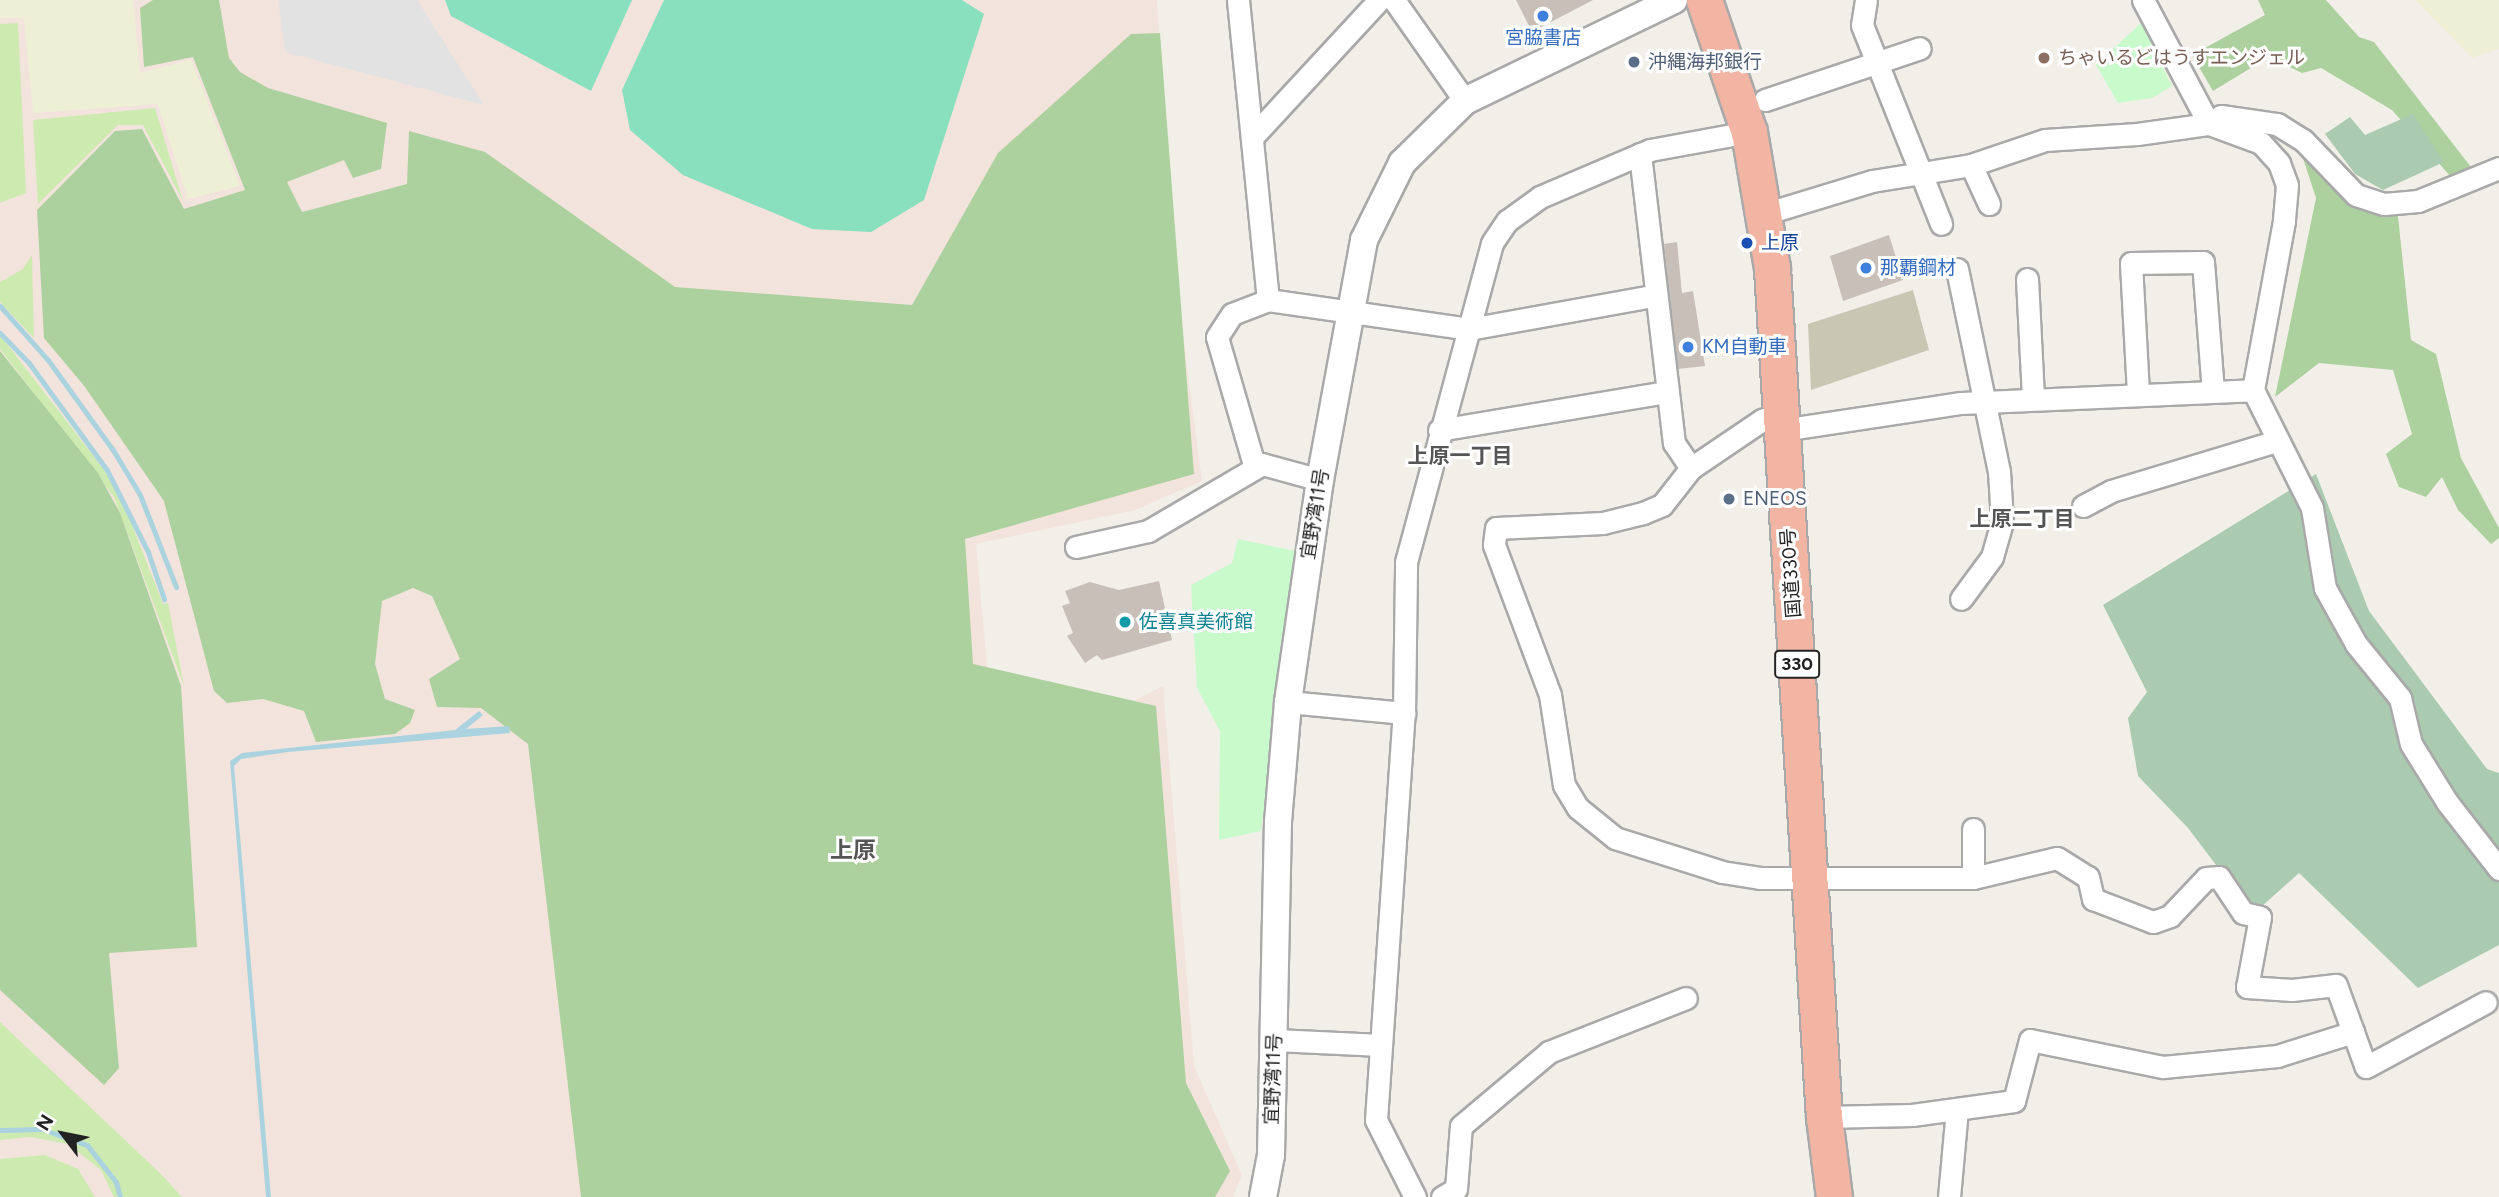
<!DOCTYPE html>
<meta charset="utf-8">
<style>
body{margin:0}
#map{position:relative;width:2499px;height:1197px;overflow:hidden;background:#f2efe9;font-family:Figtree,"Noto Sans JP",sans-serif}
div>[style]{position:absolute}
[style*='--x']{left:calc(var(--x)*1px);top:calc(var(--y)*1px);width:calc(var(--w)*1px);rotate:calc(var(--a)*1deg)}
.military>*{inset:0;background:#f3e3dd}
.construction>*{inset:0;background:#c7c7b4}
.farmland>*{inset:0;background:#eef0d5}
.grass>*{inset:0;background:#cdebb0}
.forest>*{inset:0;background:#add19e}
.cemetery>*{inset:0;background:#aacbaf}
.park>*{inset:0;background:#c8facc}
.pitch>*{inset:0;background:#88e0be}
.parking>*{inset:0;background:#e2e2e2}
.water>*{inset:0;background:#aad3df}
.stream>*{height:5px;margin:-2.5px;padding:0 2.5px;transform-origin:2.5px;border-radius:2.5px;background:#aad3df}
.building>*{inset:0;background:#c7bfb8}
.roads{filter:drop-shadow(2px 0 #a9a9a9) drop-shadow(-2px 0 #a9a9a9) drop-shadow(0 2px #a9a9a9) drop-shadow(0 -2px #a9a9a9)}
.minor>*{height:21px;margin:-10.5px;padding:0 10.5px;transform-origin:10.5px;border-radius:10.5px;background:#fff}
.tertiary>*{height:26px;margin:-13px;padding:0 13px;transform-origin:13px;border-radius:13px;background:#fff}
.trunk>*{height:35px;margin:-17.5px;padding:0 17.5px;transform-origin:17.5px;border-radius:17.5px;background:#f2b4a3}
.dots>*{width:19px;height:19px;translate:-50% -50%;box-sizing:border-box;border:4px solid #fff;border-radius:50%}
span{translate:-50% -50%;white-space:nowrap;text-align:center;line-height:1.15;-webkit-text-stroke:6px #fff;paint-order:stroke}
.shield-label span{padding:2px 5px;background:#fff;border:2px solid;border-radius:5px;-webkit-text-stroke-width:0}
.shield-label{font-size:18px;color:#222;font-weight:700}
.shop-label{font-size:19px;color:#366cbe}
.left{translate:0 -50%;text-align:left}
.education-label{font-size:19px;color:#785e54}
.service-label{font-size:19px;color:#4e5e75}
.transit-label{font-size:19px;color:#164399}
.street-label{font-size:19px;color:#222}
.culture-label{font-size:19px;color:#0d838f}
.neighbourhood-label{font-size:21px;color:#555;font-weight:700}
.quarter-label{font-size:23px;color:#555;font-weight:700}
.north{position:absolute;left:28px;top:1099px;width:70px;height:70px;-webkit-text-stroke:5px #fff;paint-order:stroke;rotate:302deg;font-size:19px;font-weight:700;line-height:28px;text-align:center;color:#222}
.north::after{content:'';display:block;margin:auto;width:24px;height:32px;background:#222;clip-path:polygon(50% 0,100% 100%,50% 72%,0 100%)}
</style>
<div id="map">
<div class="military">
<i style="clip-path:polygon(0 0,1157px 0,1174px 267px,1202px 481px,1135px 510px,976px 544px,988px 676px,1078px 730px,1163px 686px,1194px 1066px,1242px 1175px,1233px 1197px,0 1197px)"></i>
</div>
<div class="construction">
<i style="clip-path:polygon(1913px 290px,1929px 350px,1811px 390px,1808px 324px)"></i>
</div>
<div class="farmland">
<i style="clip-path:polygon(0 0,133px 0,140px 73px,191px 60px,240px 186px,188px 199px,158px 104px,33px 113px,24px 18px,0 18px)"></i>
<i style="clip-path:polygon(2415px 0,2499px 0,2499px 49px,2472px 58px)"></i>
</div>
<div class="grass">
<i style="clip-path:polygon(18px 23px,26px 193px,0 203px,0 24px)"></i>
<i style="clip-path:polygon(155px 108px,183px 201px,143px 125px,118px 125px,38px 204px,33px 120px)"></i>
<i style="clip-path:polygon(32px 255px,34px 338px,0 302px,0 282px,23px 269px)"></i>
<i style="clip-path:polygon(0 335px,105px 471px,125px 507px,163px 604px,168px 603px,184px 686px,114px 497px,0 349px)"></i>
<i style="clip-path:polygon(0 1022px,161px 1174px,182px 1197px,114px 1197px,101px 1170px,68px 1144px,30px 1137px,0 1140px)"></i>
<i style="clip-path:polygon(45px 1155px,78px 1169px,95px 1197px,0 1197px,0 1159px)"></i>
</div>
<div class="forest">
<i style="clip-path:polygon(153px 0,219px 0,229px 58px,240px 72px,268px 88px,387px 123px,381px 169px,353px 178px,344px 160px,287px 182px,302px 212px,407px 184px,409px 131px,485px 152px,675px 287px,912px 305px,998px 153px,1131px 34px,1160px 33px,1194px 474px,965px 539px,973px 664px,1156px 706px,1186px 1083px,1230px 1171px,1215px 1197px,581px 1197px,528px 744px,481px 708px,437px 707px,429px 679px,460px 659px,432px 596px,413px 588px,382px 601px,375px 664px,385px 699px,415px 710px,410px 723px,395px 734px,316px 742px,304px 711px,263px 699px,227px 703px,214px 691px,164px 501px,85px 387px,44px 338px,37px 210px,115px 131px,142px 129px,184px 209px,245px 190px,193px 57px,144px 67px,140px 8px)"></i>
<i style="clip-path:polygon(2258px 0,2326px 0,2359px 37px,2374px 42px,2471px 167px,2451px 177px,2392px 110px,2321px 68px,2302px 73px,2269px 57px,2213px 91px,2192px 55px,2265px 15px)"></i>
<i style="clip-path:polygon(2300px 149px,2355px 204px,2398px 216px,2411px 340px,2436px 354px,2461px 458px,2499px 528px,2499px 538px,2491px 544px,2458px 510px,2442px 477px,2426px 497px,2399px 487px,2386px 454px,2412px 434px,2393px 370px,2319px 363px,2275px 397px,2316px 198px)"></i>
<i style="clip-path:polygon(0 351px,98px 473px,120px 513px,181px 686px,197px 947px,109px 953px,119px 1068px,104px 1085px,0 990px)"></i>
</div>
<div class="cemetery">
<i style="clip-path:polygon(2413px 114px,2444px 162px,2383px 190px,2355px 174px,2325px 134px,2350px 117px,2365px 135px)"></i>
<i style="clip-path:polygon(2316px 474px,2369px 611px,2487px 769px,2499px 773px,2499px 945px,2418px 988px,2299px 873px,2261px 907px,2248px 907px,2188px 828px,2138px 776px,2128px 718px,2147px 692px,2103px 605px)"></i>
</div>
<div class="park">
<i style="clip-path:polygon(2141px 23px,2172px 86px,2152px 98px,2118px 103px,2096px 65px)"></i>
<i style="clip-path:polygon(1238px 539px,1295px 551px,1261px 831px,1219px 840px,1220px 731px,1197px 688px,1191px 585px,1232px 563px)"></i>
</div>
<div class="pitch">
<i style="clip-path:polygon(445px 0,632px 0,591px 91px,451px 16px)"></i>
<i style="clip-path:polygon(664px 0,962px 0,984px 14px,924px 200px,871px 232px,812px 229px,683px 175px,630px 130px,622px 90px)"></i>
</div>
<div class="parking">
<i style="clip-path:polygon(278px 0,417px 0,484px 105px,285px 52px)"></i>
</div>
<div class="water">
<i style="clip-path:polygon(479px 711px,483px 715px,466px 729px,509px 726px,510px 733px,288px 752px,241px 759px,234px 766px,271px 1197px,266px 1197px,230px 761px,242px 753px,455px 730px)"></i>
</div>
<div class="stream">
<i style="--x:0;--y:306;--w:72;--a:48.4"></i>
<i style="--x:48;--y:360;--w:111;--a:54.2"></i>
<i style="--x:113;--y:450;--w:52;--a:59"></i>
<i style="--x:140;--y:495;--w:99;--a:68.6"></i>
<i style="--x:0;--y:333;--w:42;--a:46"></i>
<i style="--x:29;--y:363;--w:132;--a:53.9"></i>
<i style="--x:107;--y:470;--w:92;--a:63.4"></i>
<i style="--x:148;--y:552;--w:50;--a:71.2"></i>
<i style="--x:0;--y:1130;--w:42;--a:-1.4"></i>
<i style="--x:42;--y:1129;--w:48;--a:19.6"></i>
<i style="--x:87;--y:1145;--w:47;--a:51.9"></i>
<i style="--x:116;--y:1182;--w:16;--a:75"></i>
</div>
<div class="building">
<i style="clip-path:polygon(1516px 0,1593px 0,1532px 32px)"></i>
<i style="clip-path:polygon(1889px 235px,1903px 280px,1843px 301px,1830px 256px)"></i>
<i style="clip-path:polygon(1677px 242px,1682px 293px,1693px 291px,1705px 366px,1678px 369px,1664px 244px)"></i>
<i style="clip-path:polygon(1159px 581px,1172px 640px,1102px 660px,1097px 655px,1085px 663px,1067px 636px,1073px 633px,1062px 606px,1070px 603px,1065px 591px,1090px 582px,1119px 590px)"></i>
</div>
<div class="roads">
<div class="minor">
<i style="--x:1238;--y:0;--w:301;--a:84.3"></i>
<i style="--x:1268;--y:300;--w:203;--a:8.2"></i>
<i style="--x:1469;--y:329;--w:187;--a:-10.2"></i>
<i style="--x:1394;--y:0;--w:123;--a:54.9"></i>
<i style="--x:1866;--y:0;--w:25;--a:99"></i>
<i style="--x:1862;--y:25;--w:214;--a:68.3"></i>
<i style="--x:2143;--y:0;--w:140;--a:62"></i>
<i style="--x:2209;--y:124;--w:55;--a:20.1"></i>
<i style="--x:2261;--y:143;--w:27;--a:48"></i>
<i style="--x:2279;--y:163;--w:23;--a:70"></i>
<i style="--x:2287;--y:185;--w:36;--a:95"></i>
<i style="--x:2284;--y:221;--w:172;--a:100.4"></i>
<i style="--x:2253;--y:390;--w:132;--a:63.4"></i>
<i style="--x:2312;--y:508;--w:81;--a:80.8"></i>
<i style="--x:2325;--y:588;--w:64;--a:61"></i>
<i style="--x:2356;--y:644;--w:70;--a:50.8"></i>
<i style="--x:2400;--y:698;--w:47;--a:76.6"></i>
<i style="--x:2411;--y:744;--w:68;--a:58.2"></i>
<i style="--x:2447;--y:802;--w:85;--a:52.2"></i>
<i style="--x:1765;--y:100;--w:163;--a:-18.5"></i>
<i style="--x:1255;--y:134;--w:183;--a:-47.2"></i>
<i style="--x:1640;--y:154;--w:291;--a:83.3"></i>
<i style="--x:1674;--y:443;--w:30;--a:56"></i>
<i style="--x:1971;--y:165;--w:43;--a:65.2"></i>
<i style="--x:1764;--y:214;--w:113;--a:-17"></i>
<i style="--x:1872;--y:181;--w:100;--a:-9.2"></i>
<i style="--x:1971;--y:165;--w:78;--a:-18.7"></i>
<i style="--x:2045;--y:140;--w:92;--a:-3.7"></i>
<i style="--x:2137;--y:134;--w:73;--a:-7.9"></i>
<i style="--x:2209;--y:124;--w:14;--a:-34"></i>
<i style="--x:2221;--y:116;--w:57;--a:8.1"></i>
<i style="--x:2277;--y:124;--w:31;--a:32"></i>
<i style="--x:2303;--y:140;--w:76;--a:46.1"></i>
<i style="--x:2356;--y:195;--w:29;--a:18"></i>
<i style="--x:2384;--y:204;--w:34;--a:-5"></i>
<i style="--x:2418;--y:201;--w:87;--a:-22.2"></i>
<i style="--x:1957;--y:269;--w:206;--a:78.3"></i>
<i style="--x:1999;--y:471;--w:51;--a:86.6"></i>
<i style="--x:2002;--y:522;--w:36;--a:106"></i>
<i style="--x:1992;--y:557;--w:52;--a:126.4"></i>
<i style="--x:2027;--y:279;--w:120;--a:87.1"></i>
<i style="--x:2138;--y:393;--w:130;--a:-93.1"></i>
<i style="--x:2131;--y:263;--w:72;--a:-0.8"></i>
<i style="--x:2203;--y:262;--w:129;--a:85.6"></i>
<i style="--x:1781;--y:413;--w:20;--a:160"></i>
<i style="--x:1762;--y:420;--w:86;--a:145.9"></i>
<i style="--x:1691;--y:468;--w:47;--a:128.1"></i>
<i style="--x:1662;--y:505;--w:21;--a:157"></i>
<i style="--x:1643;--y:513;--w:41;--a:166"></i>
<i style="--x:1603;--y:523;--w:107;--a:177.3"></i>
<i style="--x:1496;--y:528;--w:17;--a:97"></i>
<i style="--x:1494;--y:545;--w:160;--a:69.5"></i>
<i style="--x:1550;--y:695;--w:91;--a:81.2"></i>
<i style="--x:1564;--y:785;--w:27;--a:59"></i>
<i style="--x:1578;--y:808;--w:48;--a:39"></i>
<i style="--x:1615;--y:838;--w:112;--a:17.6"></i>
<i style="--x:1722;--y:872;--w:38;--a:9"></i>
<i style="--x:1760;--y:878;--w:213;--a:0"></i>
<i style="--x:1973;--y:878;--w:49;--a:-90"></i>
<i style="--x:1439;--y:430;--w:231;--a:-9.5"></i>
<i style="--x:1782;--y:430;--w:181;--a:-8.6"></i>
<i style="--x:1961;--y:403;--w:292;--a:-2.5"></i>
<i style="--x:1255;--y:468;--w:136;--a:-106.2"></i>
<i style="--x:1217;--y:337;--w:27;--a:-57"></i>
<i style="--x:1232;--y:314;--w:39;--a:-21"></i>
<i style="--x:2083;--y:506;--w:32;--a:-28"></i>
<i style="--x:2111;--y:491;--w:173;--a:-16.8"></i>
<i style="--x:1076;--y:547;--w:74;--a:-12.5"></i>
<i style="--x:1148;--y:531;--w:132;--a:-30.4"></i>
<i style="--x:1262;--y:464;--w:60;--a:15.4"></i>
<i style="--x:1288;--y:702;--w:117;--a:5.4"></i>
<i style="--x:1973;--y:878;--w:86;--a:-13.4"></i>
<i style="--x:2057;--y:858;--w:36;--a:32"></i>
<i style="--x:2088;--y:877;--w:23;--a:77"></i>
<i style="--x:2093;--y:899;--w:64;--a:21"></i>
<i style="--x:2153;--y:922;--w:18;--a:-19"></i>
<i style="--x:2170;--y:916;--w:52;--a:-46.5"></i>
<i style="--x:2206;--y:878;--w:13;--a:-4"></i>
<i style="--x:2219;--y:877;--w:43;--a:56.3"></i>
<i style="--x:2243;--y:913;--w:17;--a:13"></i>
<i style="--x:2260;--y:917;--w:71;--a:100.5"></i>
<i style="--x:2247;--y:987;--w:45;--a:3.8"></i>
<i style="--x:2292;--y:990;--w:44;--a:-6.5"></i>
<i style="--x:2336;--y:985;--w:50;--a:70.1"></i>
<i style="--x:1275;--y:1040;--w:106;--a:2.7"></i>
<i style="--x:1824;--y:1117;--w:88;--a:-1.3"></i>
<i style="--x:1912;--y:1115;--w:103;--a:-7.8"></i>
<i style="--x:2014;--y:1101;--w:63;--a:-75.3"></i>
<i style="--x:2030;--y:1040;--w:136;--a:11.5"></i>
<i style="--x:2163;--y:1067;--w:115;--a:-5.5"></i>
<i style="--x:2277;--y:1056;--w:80;--a:-17.5"></i>
<i style="--x:2353;--y:1032;--w:37;--a:70"></i>
<i style="--x:2366;--y:1067;--w:136;--a:-28.4"></i>
<i style="--x:1415;--y:1197;--w:86;--a:-116.9"></i>
<i style="--x:1376;--y:1120;--w:408;--a:-86.1"></i>
<i style="--x:1404;--y:713;--w:151;--a:-89.2"></i>
<i style="--x:1406;--y:562;--w:330;--a:-74.9"></i>
<i style="--x:1492;--y:243;--w:27;--a:-56"></i>
<i style="--x:1507;--y:221;--w:41;--a:-36"></i>
<i style="--x:1540;--y:197;--w:120;--a:-23.1"></i>
<i style="--x:1650;--y:150;--w:101;--a:-10.3"></i>
<i style="--x:1442;--y:1197;--w:16;--a:-30"></i>
<i style="--x:1456;--y:1189;--w:63;--a:-85.5"></i>
<i style="--x:1461;--y:1126;--w:115;--a:-40.1"></i>
<i style="--x:1549;--y:1052;--w:147;--a:-21.5"></i>
<i style="--x:1949;--y:1197;--w:88;--a:-84.8"></i>
</div>
<div class="tertiary">
<i style="--x:1263;--y:1197;--w:43;--a:-79.2"></i>
<i style="--x:1271;--y:1155;--w:333;--a:-88.8"></i>
<i style="--x:1278;--y:822;--w:120;--a:-85.2"></i>
<i style="--x:1288;--y:702;--w:224;--a:-81.8"></i>
<i style="--x:1320;--y:480;--w:244;--a:-79.6"></i>
<i style="--x:1364;--y:240;--w:86;--a:-63.7"></i>
<i style="--x:1402;--y:163;--w:88;--a:-44.5"></i>
<i style="--x:1465;--y:101;--w:232;--a:-25.8"></i>
</div>
<div class="trunk">
<i style="--x:1704;--y:0;--w:139;--a:71.2"></i>
<i style="--x:1749;--y:132;--w:138;--a:80.4"></i>
<i style="--x:1772;--y:268;--w:851;--a:86.5"></i>
<i style="--x:1824;--y:1117;--w:81;--a:82.9"></i>
</div>
</div>
<div class="dots">
<i style="left:1543px;top:16px;background:#3f7fe0"></i>
<i style="left:2044px;top:58px;background:#8d6e63"></i>
<i style="left:1634px;top:62px;background:#5c6f8a"></i>
<i style="left:1747px;top:243px;background:#1a4fb4"></i>
<i style="left:1866px;top:268px;background:#3f7fe0"></i>
<i style="left:1688px;top:347px;background:#3f7fe0"></i>
<i style="left:1729px;top:499px;background:#5c6f8a"></i>
<i style="left:1125px;top:622px;background:#0f9aa8"></i>
</div>
<div class="shield-label">
<span style="left:1797px;top:664px">330</span>
</div>
<div class="shop-label">
<span style="left:1543px;top:38px">宮脇書店</span>
<span class="left" style="left:1880px;top:268px">那覇鋼材</span>
<span class="left" style="left:1702px;top:347px">KM自動車</span>
</div>
<div class="education-label">
<span class="left" style="left:2058px;top:58px">ちゃいるどはうすエンジェル</span>
</div>
<div class="service-label">
<span class="left" style="left:1648px;top:62px">沖縄海邦銀行</span>
<span class="left" style="left:1743px;top:499px">ENEOS</span>
</div>
<div class="transit-label">
<span class="left" style="left:1761px;top:243px">上原</span>
</div>
<div class="street-label">
<span style="left:1315px;top:514px;rotate:-81deg">宜野湾11号</span>
<span style="left:1791px;top:573px;rotate:-94deg">国道330号</span>
<span style="left:1273px;top:1079px;rotate:-88deg">宜野湾11号</span>
</div>
<div class="culture-label">
<span class="left" style="left:1139px;top:622px">佐喜真美術館</span>
</div>
<div class="neighbourhood-label">
<span style="left:1460px;top:456px">上原一丁目</span>
<span style="left:2022px;top:519px">上原二丁目</span>
</div>
<div class="quarter-label">
<span style="left:853px;top:850px">上原</span>
</div>
<div class="north">N</div>
</div>
